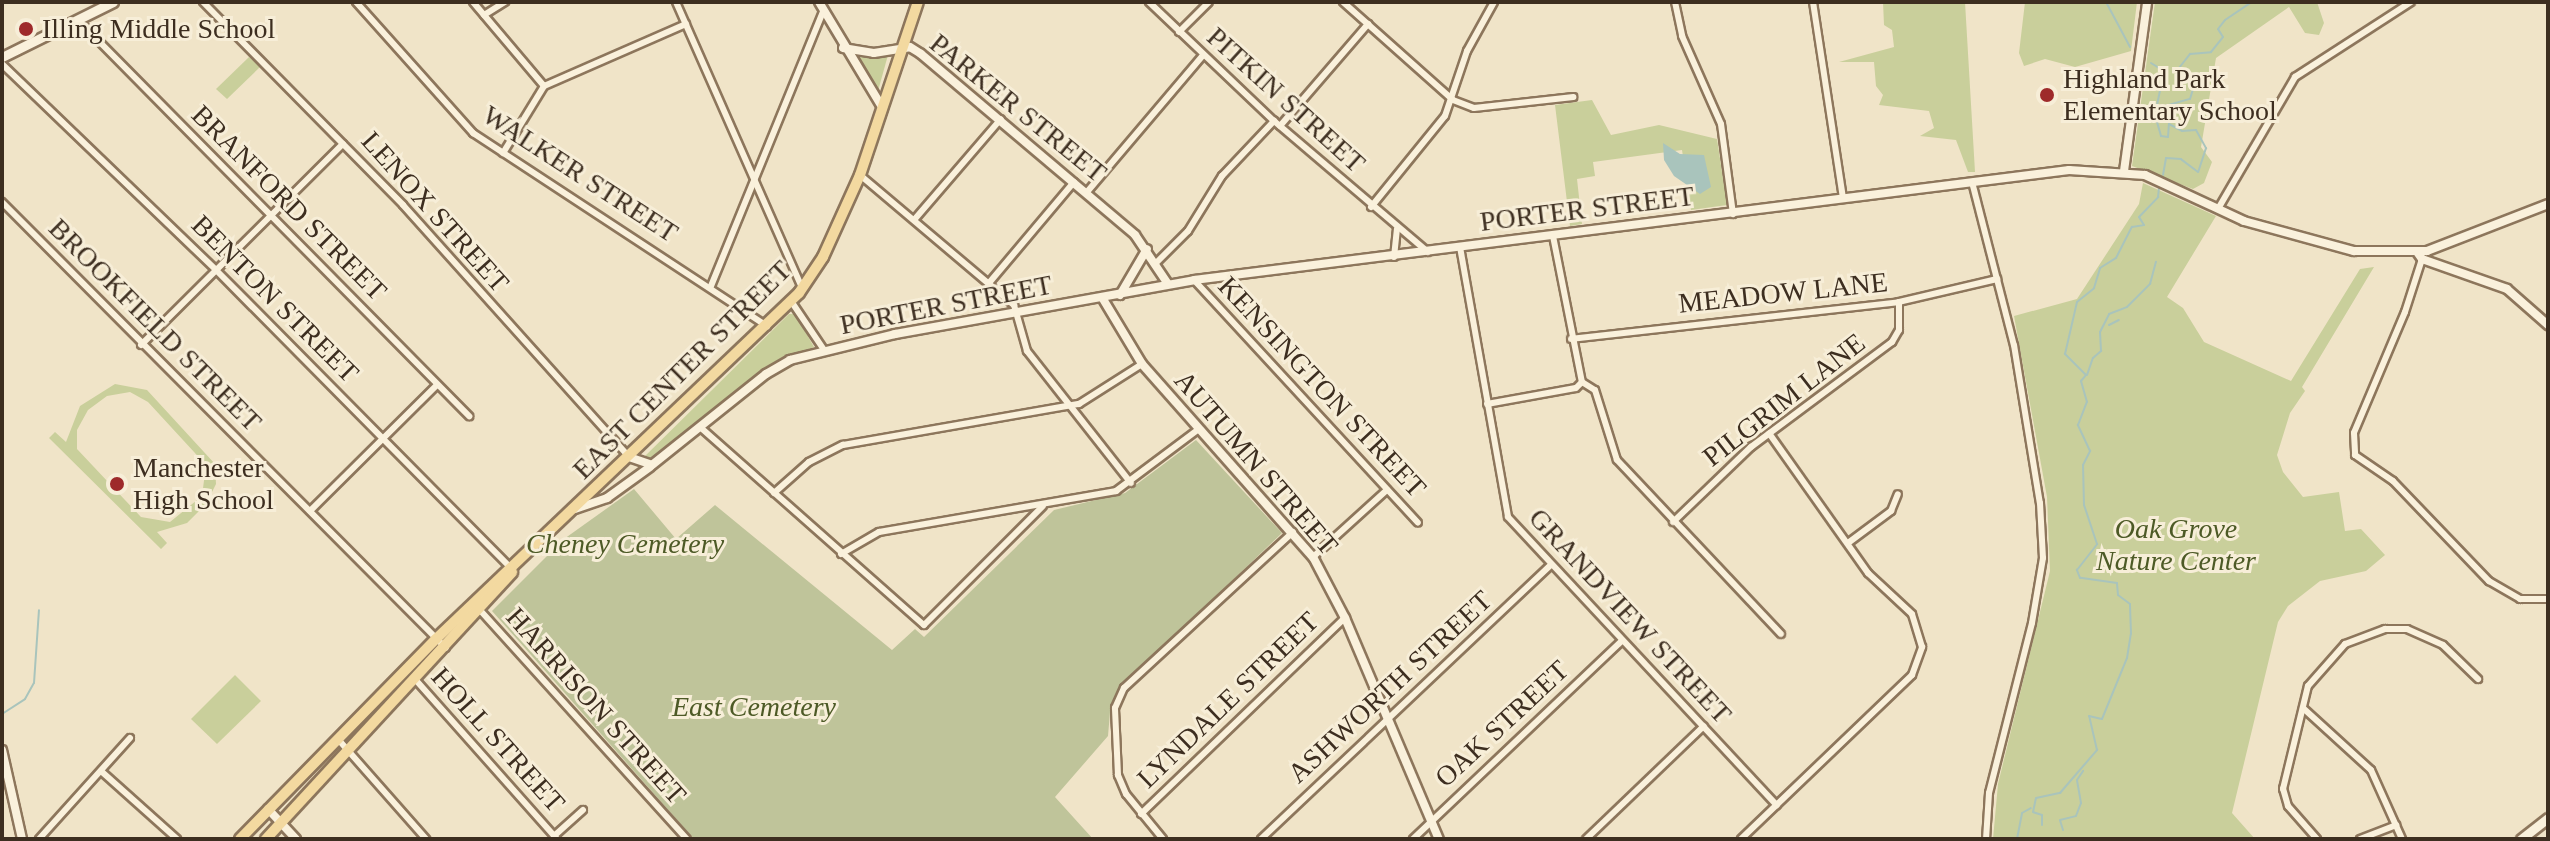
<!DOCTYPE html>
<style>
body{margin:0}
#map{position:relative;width:2550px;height:841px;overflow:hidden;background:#f0e4c8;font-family:Georgia,serif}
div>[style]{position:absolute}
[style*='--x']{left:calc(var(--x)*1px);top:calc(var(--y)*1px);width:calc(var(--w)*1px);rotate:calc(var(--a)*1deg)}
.green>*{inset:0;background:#c9cf9b}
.cemetery>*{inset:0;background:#bfc49a}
.water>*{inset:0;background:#a9c4bc}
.stream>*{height:2px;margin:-1px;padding:0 1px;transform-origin:1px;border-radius:1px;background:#a9c4bc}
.roads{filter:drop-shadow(2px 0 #8d765c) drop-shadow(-2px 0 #8d765c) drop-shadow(0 2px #8d765c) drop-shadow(0 -2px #8d765c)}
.minor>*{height:6px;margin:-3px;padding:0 3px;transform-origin:3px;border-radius:3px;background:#faf1dc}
.tertiary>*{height:8px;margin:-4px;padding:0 4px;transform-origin:4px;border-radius:4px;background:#faf1dc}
.secondary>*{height:9px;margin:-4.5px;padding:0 4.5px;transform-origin:4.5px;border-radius:4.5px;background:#faf1dc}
.primary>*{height:10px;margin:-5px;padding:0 5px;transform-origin:5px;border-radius:5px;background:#f3d9a0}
.dots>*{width:22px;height:22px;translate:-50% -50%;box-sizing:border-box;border:4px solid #f7eed8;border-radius:50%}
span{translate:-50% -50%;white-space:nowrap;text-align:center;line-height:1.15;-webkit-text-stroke:6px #f7eed8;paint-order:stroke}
.poi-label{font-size:28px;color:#3d2e20}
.left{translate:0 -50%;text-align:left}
.street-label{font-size:28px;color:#3d2e20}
.park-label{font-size:28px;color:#4d5a26;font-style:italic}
.frame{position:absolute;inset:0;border:4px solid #3d2e20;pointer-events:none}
</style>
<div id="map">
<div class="green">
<i style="clip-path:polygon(1883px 2px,1965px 2px,1975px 172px,1968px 172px,1956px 140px,1920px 136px,1934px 128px,1929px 111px,1879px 105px,1883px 95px,1876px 86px,1874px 62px,1839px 62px,1894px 47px,1892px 30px,1884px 25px)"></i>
<i style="clip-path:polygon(2025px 2px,2137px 2px,2131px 51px,2075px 67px,2045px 59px,2024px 66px,2019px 53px)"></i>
<i style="clip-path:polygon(2155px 2px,2317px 2px,2324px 23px,2319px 35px,2305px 33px,2289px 7px,2216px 58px,2201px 147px,2212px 162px,2204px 183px,2193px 189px,2132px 166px)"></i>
<i style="clip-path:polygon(888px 55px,878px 91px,856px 56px)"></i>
<i style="clip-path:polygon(249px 57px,260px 67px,227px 99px,216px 89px)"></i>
<i style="clip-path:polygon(1592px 100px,1611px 135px,1659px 125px,1717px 139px,1727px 205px,1691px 210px,1682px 150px,1593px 162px,1595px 176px,1577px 179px,1582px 224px,1570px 226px,1555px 105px)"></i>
<i style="clip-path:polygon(2143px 183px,2216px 216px,2167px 297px,2183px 308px,2204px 342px,2291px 381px,2360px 269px,2374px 267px,2302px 387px,2305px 391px,2290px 413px,2277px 455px,2283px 472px,2303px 497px,2339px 492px,2345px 531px,2361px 529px,2385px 555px,2366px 571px,2320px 581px,2288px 606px,2278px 622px,2232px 813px,2255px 839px,1993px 839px,1998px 784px,2050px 571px,2047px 497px,2014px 316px,2077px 299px,2139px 204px)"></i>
<i style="clip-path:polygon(789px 314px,795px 314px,814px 347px,773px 363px,650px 460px,642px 459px)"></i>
<i style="clip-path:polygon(evenodd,115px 384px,147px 390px,215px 464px,216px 484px,206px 504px,187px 523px,157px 532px,167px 543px,161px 549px,49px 438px,55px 432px,66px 442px,80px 406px,115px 384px,130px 392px,148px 402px,206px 465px,202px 496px,170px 522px,141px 517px,77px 449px,77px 430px,88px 410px,107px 396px,130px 392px)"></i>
<i style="clip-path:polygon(235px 675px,261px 701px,217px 744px,191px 719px)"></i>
</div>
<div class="cemetery">
<i style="clip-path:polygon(1196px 440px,1282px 533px,1120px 688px,1110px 712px,1108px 736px,1055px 797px,1093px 839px,694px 839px,492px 611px,564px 539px,634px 489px,676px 539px,715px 505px,892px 650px,915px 629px,924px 637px,1054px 510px,1125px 493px)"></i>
</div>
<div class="water">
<i style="clip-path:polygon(1663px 143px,1680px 154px,1704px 155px,1711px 187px,1700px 194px,1674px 176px,1664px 160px)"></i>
</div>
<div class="stream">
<i style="--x:2106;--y:2;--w:51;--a:61.9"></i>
<i style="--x:2265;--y:2;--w:15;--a:0"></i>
<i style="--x:2151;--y:63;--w:15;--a:32"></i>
<i style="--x:2164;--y:71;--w:45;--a:101.6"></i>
<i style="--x:2155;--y:115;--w:22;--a:74"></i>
<i style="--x:2161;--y:136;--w:7;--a:8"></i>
<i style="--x:2168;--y:137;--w:13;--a:-86"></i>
<i style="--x:2169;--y:124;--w:15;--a:28"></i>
<i style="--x:2182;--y:131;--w:14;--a:-4"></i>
<i style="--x:2196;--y:130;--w:21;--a:61"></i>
<i style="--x:2206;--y:148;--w:25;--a:108"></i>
<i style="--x:2198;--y:172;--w:21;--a:-143"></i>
<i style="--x:2181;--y:159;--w:15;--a:-176"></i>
<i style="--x:2166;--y:158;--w:17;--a:100"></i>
<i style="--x:2158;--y:108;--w:33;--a:-16"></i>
<i style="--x:2190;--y:99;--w:10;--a:-73"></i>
<i style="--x:2193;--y:89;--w:25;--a:-124"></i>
<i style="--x:2179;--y:68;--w:18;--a:-52"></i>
<i style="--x:2190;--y:54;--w:21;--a:-5"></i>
<i style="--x:2211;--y:52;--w:19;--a:-51"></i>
<i style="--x:2223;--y:37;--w:9;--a:-122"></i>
<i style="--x:2218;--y:29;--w:11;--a:-52"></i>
<i style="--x:2225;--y:20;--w:32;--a:-34"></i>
<i style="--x:2109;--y:325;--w:11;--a:-27"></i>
<i style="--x:2087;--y:375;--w:18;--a:-71"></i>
<i style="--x:2093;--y:358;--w:11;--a:-41"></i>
<i style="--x:2101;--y:351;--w:19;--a:-93"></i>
<i style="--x:2100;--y:332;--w:20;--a:-63"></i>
<i style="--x:2109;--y:314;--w:19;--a:-21"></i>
<i style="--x:2127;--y:307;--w:33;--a:-45"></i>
<i style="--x:2150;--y:284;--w:23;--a:-75"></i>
<i style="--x:2;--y:714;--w:27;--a:-33"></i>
<i style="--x:25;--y:699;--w:18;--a:-61"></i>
<i style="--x:34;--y:683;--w:73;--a:-86.1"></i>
<i style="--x:2042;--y:825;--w:10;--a:-90"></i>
<i style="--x:2042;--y:815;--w:9;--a:-162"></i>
<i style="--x:2033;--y:812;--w:14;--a:-78"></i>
<i style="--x:2036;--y:798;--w:25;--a:-12"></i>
<i style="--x:2060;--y:793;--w:57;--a:-49.3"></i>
<i style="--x:2097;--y:750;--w:35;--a:-103"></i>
<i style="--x:2089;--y:716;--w:13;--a:13"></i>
<i style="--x:2102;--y:719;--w:66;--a:-67.7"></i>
<i style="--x:2127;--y:658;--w:24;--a:-81"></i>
<i style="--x:2131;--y:634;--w:30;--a:-92"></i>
<i style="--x:2130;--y:604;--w:15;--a:-143"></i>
<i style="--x:2118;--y:595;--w:12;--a:-95"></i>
<i style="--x:2117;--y:583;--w:37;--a:-172"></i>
<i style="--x:2080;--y:578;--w:9;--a:-111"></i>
<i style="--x:2077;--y:570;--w:33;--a:-52"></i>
<i style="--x:2097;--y:544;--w:41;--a:-108.4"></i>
<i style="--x:2084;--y:505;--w:40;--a:-91.4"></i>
<i style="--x:2083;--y:465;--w:16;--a:-63"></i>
<i style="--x:2090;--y:451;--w:29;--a:-115"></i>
<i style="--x:2078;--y:425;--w:25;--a:-69"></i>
<i style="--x:2087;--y:402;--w:22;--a:-106"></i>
<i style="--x:2081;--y:381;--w:8;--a:-50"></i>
<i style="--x:2086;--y:375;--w:30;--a:-135"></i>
<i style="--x:2065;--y:354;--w:53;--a:-77"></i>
<i style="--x:2077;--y:302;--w:22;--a:-39"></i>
<i style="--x:2094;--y:288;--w:21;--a:-73"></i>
<i style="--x:2100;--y:268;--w:19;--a:-32"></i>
<i style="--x:2116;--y:258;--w:35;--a:-63"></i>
<i style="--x:2132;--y:227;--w:12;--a:-9"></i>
<i style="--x:2144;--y:225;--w:9;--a:-122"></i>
<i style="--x:2139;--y:217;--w:28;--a:-46"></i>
<i style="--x:2158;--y:197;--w:10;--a:-84"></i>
<i style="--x:2063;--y:830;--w:10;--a:-107"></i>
<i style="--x:2060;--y:820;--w:16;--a:-14"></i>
<i style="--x:2076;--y:816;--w:14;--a:-69"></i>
<i style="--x:2081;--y:803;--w:23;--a:-100"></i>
<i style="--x:2077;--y:780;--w:11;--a:-56"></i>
<i style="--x:2017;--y:839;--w:26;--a:-79"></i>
<i style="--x:2022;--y:813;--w:10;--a:-29"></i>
</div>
<div class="roads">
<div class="minor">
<i style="--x:203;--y:2;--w:285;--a:45.4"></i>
<i style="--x:403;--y:205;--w:338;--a:48.1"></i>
<i style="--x:356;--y:2;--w:176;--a:48.2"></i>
<i style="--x:473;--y:133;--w:352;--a:33.3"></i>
<i style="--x:473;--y:2;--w:110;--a:49.8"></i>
<i style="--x:676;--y:2;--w:313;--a:66.2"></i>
<i style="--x:1149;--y:2;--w:173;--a:43.6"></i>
<i style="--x:1274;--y:121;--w:202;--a:40.4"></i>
<i style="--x:1343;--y:2;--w:147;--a:41.7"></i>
<i style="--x:1453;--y:100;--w:22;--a:21"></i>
<i style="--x:1474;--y:108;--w:100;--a:-6.3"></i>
<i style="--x:1675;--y:2;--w:35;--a:78"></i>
<i style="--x:1682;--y:36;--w:96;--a:66.1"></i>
<i style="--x:1721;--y:124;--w:91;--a:82.4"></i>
<i style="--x:1813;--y:2;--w:198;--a:81.3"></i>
<i style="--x:484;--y:15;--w:25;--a:-32"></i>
<i style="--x:78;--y:20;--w:557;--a:45.36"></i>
<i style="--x:1179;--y:32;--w:42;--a:-45"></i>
<i style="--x:2;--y:64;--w:297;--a:43.9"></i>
<i style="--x:216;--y:270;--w:419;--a:45.3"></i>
<i style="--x:1280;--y:126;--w:135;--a:-49.2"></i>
<i style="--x:503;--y:153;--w:79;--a:-58.5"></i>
<i style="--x:544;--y:86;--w:155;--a:-23.6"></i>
<i style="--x:860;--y:175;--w:202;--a:40.2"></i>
<i style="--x:1014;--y:305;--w:48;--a:74.2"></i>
<i style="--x:1027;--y:351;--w:168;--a:51.8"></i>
<i style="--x:1972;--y:182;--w:168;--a:75.6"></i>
<i style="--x:2014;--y:345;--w:160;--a:80.7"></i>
<i style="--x:2040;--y:503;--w:55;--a:86.9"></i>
<i style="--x:2043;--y:558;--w:66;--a:99.6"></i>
<i style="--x:2032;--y:623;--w:175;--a:104.2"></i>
<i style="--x:1989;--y:793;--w:46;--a:93.7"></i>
<i style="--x:1087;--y:192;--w:180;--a:-49.7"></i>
<i style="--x:2;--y:202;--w:629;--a:45.13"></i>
<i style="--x:1371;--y:207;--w:117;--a:-50.9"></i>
<i style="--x:1445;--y:116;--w:69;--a:-71.3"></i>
<i style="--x:1467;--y:51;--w:56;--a:-61.1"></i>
<i style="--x:2218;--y:209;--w:153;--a:-59.7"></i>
<i style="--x:2295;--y:77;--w:138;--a:-32.9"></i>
<i style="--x:914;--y:220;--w:133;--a:-49.3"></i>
<i style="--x:1553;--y:236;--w:149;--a:78.8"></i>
<i style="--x:1582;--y:382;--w:15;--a:32"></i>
<i style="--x:1595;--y:390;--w:73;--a:72.6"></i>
<i style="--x:1617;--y:460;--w:239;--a:46.7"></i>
<i style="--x:1460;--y:247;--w:274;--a:79.9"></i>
<i style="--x:1508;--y:517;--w:394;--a:47"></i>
<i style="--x:1394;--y:257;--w:28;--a:-84"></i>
<i style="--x:2422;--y:259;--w:56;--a:107.8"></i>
<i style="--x:2405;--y:312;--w:131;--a:112.9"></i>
<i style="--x:2354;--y:433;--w:22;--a:87"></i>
<i style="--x:2355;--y:455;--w:46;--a:34.4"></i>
<i style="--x:2393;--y:481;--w:139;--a:46.2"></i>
<i style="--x:2489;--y:581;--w:36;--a:30"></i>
<i style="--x:2520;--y:599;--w:28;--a:0"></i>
<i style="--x:1156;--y:263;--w:45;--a:-45"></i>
<i style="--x:1188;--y:231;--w:65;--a:-58.3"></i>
<i style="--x:1222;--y:176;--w:76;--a:-46.6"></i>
<i style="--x:1194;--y:280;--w:330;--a:47.3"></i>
<i style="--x:989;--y:283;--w:132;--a:-49.9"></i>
<i style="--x:711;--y:286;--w:297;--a:-67.8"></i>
<i style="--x:791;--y:301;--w:59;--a:56"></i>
<i style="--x:1571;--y:339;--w:330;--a:-6.4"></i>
<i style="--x:1899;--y:302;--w:101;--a:-13.2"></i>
<i style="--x:141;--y:345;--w:285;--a:-44.9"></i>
<i style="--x:1487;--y:404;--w:90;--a:-10.2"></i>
<i style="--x:1576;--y:388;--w:8;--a:-45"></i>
<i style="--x:700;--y:427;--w:299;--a:41.5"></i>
<i style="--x:924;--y:625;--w:168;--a:-45"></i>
<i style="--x:774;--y:493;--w:47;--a:-41.5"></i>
<i style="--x:809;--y:462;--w:38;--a:-27"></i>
<i style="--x:843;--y:445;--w:240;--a:-9.9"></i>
<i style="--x:1079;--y:404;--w:75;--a:-32.4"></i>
<i style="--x:310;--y:511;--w:179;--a:-44.8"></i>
<i style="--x:1673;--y:522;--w:108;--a:-43.9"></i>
<i style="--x:1751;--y:447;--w:176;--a:-36.7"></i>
<i style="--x:1892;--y:342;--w:14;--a:-60"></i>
<i style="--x:1899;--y:330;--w:28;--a:-90"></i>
<i style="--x:1848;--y:543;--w:54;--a:-36.7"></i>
<i style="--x:1891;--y:511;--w:18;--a:-68"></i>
<i style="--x:841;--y:554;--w:44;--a:-30.1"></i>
<i style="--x:879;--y:532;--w:241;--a:-9.8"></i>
<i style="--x:1116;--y:491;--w:104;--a:-36.8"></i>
<i style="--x:1313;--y:557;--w:100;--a:-42.2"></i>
<i style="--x:479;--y:609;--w:310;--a:47.9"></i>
<i style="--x:414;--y:678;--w:215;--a:48.4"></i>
<i style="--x:2303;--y:708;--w:92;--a:42.4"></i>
<i style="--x:2371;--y:770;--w:76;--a:65.8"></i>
<i style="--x:337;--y:738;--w:135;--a:48.6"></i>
<i style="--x:101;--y:771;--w:102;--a:41.8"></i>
<i style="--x:1141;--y:814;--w:283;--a:-43.9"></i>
<i style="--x:554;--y:836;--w:39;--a:-42"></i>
<i style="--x:39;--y:839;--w:136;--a:-48"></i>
<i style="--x:1163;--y:839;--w:58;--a:-129.4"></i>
<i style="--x:1126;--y:794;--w:21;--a:-113"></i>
<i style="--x:1118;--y:775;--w:67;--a:-92.6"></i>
<i style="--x:1115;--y:708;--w:22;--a:-66"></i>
<i style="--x:1124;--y:688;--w:230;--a:-42.7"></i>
<i style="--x:1261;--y:839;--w:398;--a:-43.4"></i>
<i style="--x:1413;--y:839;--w:288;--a:-43.5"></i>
<i style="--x:1586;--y:839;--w:163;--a:-43.8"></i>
<i style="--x:1741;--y:839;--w:237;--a:-43.8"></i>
<i style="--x:1912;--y:675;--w:30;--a:-70"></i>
<i style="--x:1922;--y:647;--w:34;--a:-107"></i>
<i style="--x:1912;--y:614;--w:60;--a:-137"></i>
<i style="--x:1868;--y:573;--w:171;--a:-125.3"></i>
<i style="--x:2317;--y:839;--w:44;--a:-131.3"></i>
<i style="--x:2288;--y:806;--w:18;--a:-106"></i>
<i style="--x:2283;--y:789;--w:106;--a:-76.4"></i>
<i style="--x:2308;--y:686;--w:56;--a:-48.6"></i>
<i style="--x:2345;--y:644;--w:43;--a:-20.6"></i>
<i style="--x:2385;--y:629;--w:22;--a:0"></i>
<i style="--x:2407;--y:629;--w:39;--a:24"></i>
<i style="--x:2443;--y:645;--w:49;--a:44.2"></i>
<i style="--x:2360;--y:839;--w:39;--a:-21"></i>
</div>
<div class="tertiary">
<i style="--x:819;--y:2;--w:122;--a:59"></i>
<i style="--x:843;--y:48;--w:31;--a:9"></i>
<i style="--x:874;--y:53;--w:36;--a:-9"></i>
<i style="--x:910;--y:47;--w:13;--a:32"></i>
<i style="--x:921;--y:54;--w:280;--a:40.2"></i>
<i style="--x:1135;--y:235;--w:59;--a:56"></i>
<i style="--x:2124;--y:171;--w:171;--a:-82.2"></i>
<i style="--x:2417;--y:252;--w:9;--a:54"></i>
<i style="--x:2422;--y:259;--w:90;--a:19.4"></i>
<i style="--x:2507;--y:289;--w:55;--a:41.3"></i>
<i style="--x:1120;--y:295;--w:53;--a:-59.6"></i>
<i style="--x:1103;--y:299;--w:76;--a:59"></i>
<i style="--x:1142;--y:364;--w:258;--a:48.5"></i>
<i style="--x:1313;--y:557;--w:69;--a:62.3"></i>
<i style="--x:1345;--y:618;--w:240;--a:67"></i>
<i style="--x:629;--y:457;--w:24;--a:19"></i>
<i style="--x:652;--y:465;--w:146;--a:-38.6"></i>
<i style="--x:766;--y:374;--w:28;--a:-30"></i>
<i style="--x:790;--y:360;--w:108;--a:-13.9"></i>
<i style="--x:895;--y:334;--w:304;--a:-10.2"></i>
<i style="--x:1194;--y:280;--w:882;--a:-7.17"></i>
<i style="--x:2069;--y:170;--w:76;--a:3.8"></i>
<i style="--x:2145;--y:175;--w:109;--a:24.9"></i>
<i style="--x:2244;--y:221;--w:114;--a:15.3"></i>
<i style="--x:2354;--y:251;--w:73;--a:0"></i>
<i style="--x:2427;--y:251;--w:130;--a:-21.2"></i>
<i style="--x:575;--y:509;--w:34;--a:-19"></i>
<i style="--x:607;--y:498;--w:53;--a:-35.8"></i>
<i style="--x:2;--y:750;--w:91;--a:77.3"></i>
<i style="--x:268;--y:809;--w:41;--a:47"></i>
</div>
<div class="secondary">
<i style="--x:2;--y:57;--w:124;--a:-26.4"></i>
<i style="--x:2521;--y:839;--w:34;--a:-38"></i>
</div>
<div class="primary">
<i style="--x:240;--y:839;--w:280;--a:-45.6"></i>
<i style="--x:436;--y:639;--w:501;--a:-43.63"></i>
<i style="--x:799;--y:293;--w:43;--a:-56.3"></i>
<i style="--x:823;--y:257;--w:90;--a:-65.7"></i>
<i style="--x:860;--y:175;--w:182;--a:-71.5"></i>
<i style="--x:266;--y:839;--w:363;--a:-47.3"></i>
</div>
</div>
<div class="dots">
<i style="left:26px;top:29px;background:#9e2a2b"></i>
<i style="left:2047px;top:95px;background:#9e2a2b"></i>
<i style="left:117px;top:484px;background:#9e2a2b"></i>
</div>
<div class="poi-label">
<span class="left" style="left:42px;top:29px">Illing Middle School</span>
<span class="left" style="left:2063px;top:95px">Highland Park<br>Elementary School</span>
<span class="left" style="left:133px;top:484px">Manchester<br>High School</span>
</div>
<div class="street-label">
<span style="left:1286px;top:100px;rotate:42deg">PITKIN STREET</span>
<span style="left:1018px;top:108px;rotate:39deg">PARKER STREET</span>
<span style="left:580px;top:174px;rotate:33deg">WALKER STREET</span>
<span style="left:289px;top:203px;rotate:45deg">BRANFORD STREET</span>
<span style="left:1587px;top:209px;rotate:-7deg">PORTER STREET</span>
<span style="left:435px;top:212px;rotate:48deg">LENOX STREET</span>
<span style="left:1783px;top:293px;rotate:-6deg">MEADOW LANE</span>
<span style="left:275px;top:299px;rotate:45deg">BENTON STREET</span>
<span style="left:946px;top:305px;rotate:-11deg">PORTER STREET</span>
<span style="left:155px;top:325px;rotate:45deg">BROOKFIELD STREET</span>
<span style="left:682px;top:370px;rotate:-45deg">EAST CENTER STREET</span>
<span style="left:1322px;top:387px;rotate:47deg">KENSINGTON STREET</span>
<span style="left:1784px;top:400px;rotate:-38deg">PILGRIM LANE</span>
<span style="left:1256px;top:463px;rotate:49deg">AUTUMN STREET</span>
<span style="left:1630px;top:616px;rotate:47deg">GRANDVIEW STREET</span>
<span style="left:1390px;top:687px;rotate:-43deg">ASHWORTH STREET</span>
<span style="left:1228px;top:700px;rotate:-44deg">LYNDALE STREET</span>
<span style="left:596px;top:706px;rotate:48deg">HARRISON STREET</span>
<span style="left:1502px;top:724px;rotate:-43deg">OAK STREET</span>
<span style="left:498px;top:740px;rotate:48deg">HOLL STREET</span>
</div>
<div class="park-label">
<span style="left:2176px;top:545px">Oak Grove<br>Nature Center</span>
<span style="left:625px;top:544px">Cheney Cemetery</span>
<span style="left:754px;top:707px">East Cemetery</span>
</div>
<div class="frame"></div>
</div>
